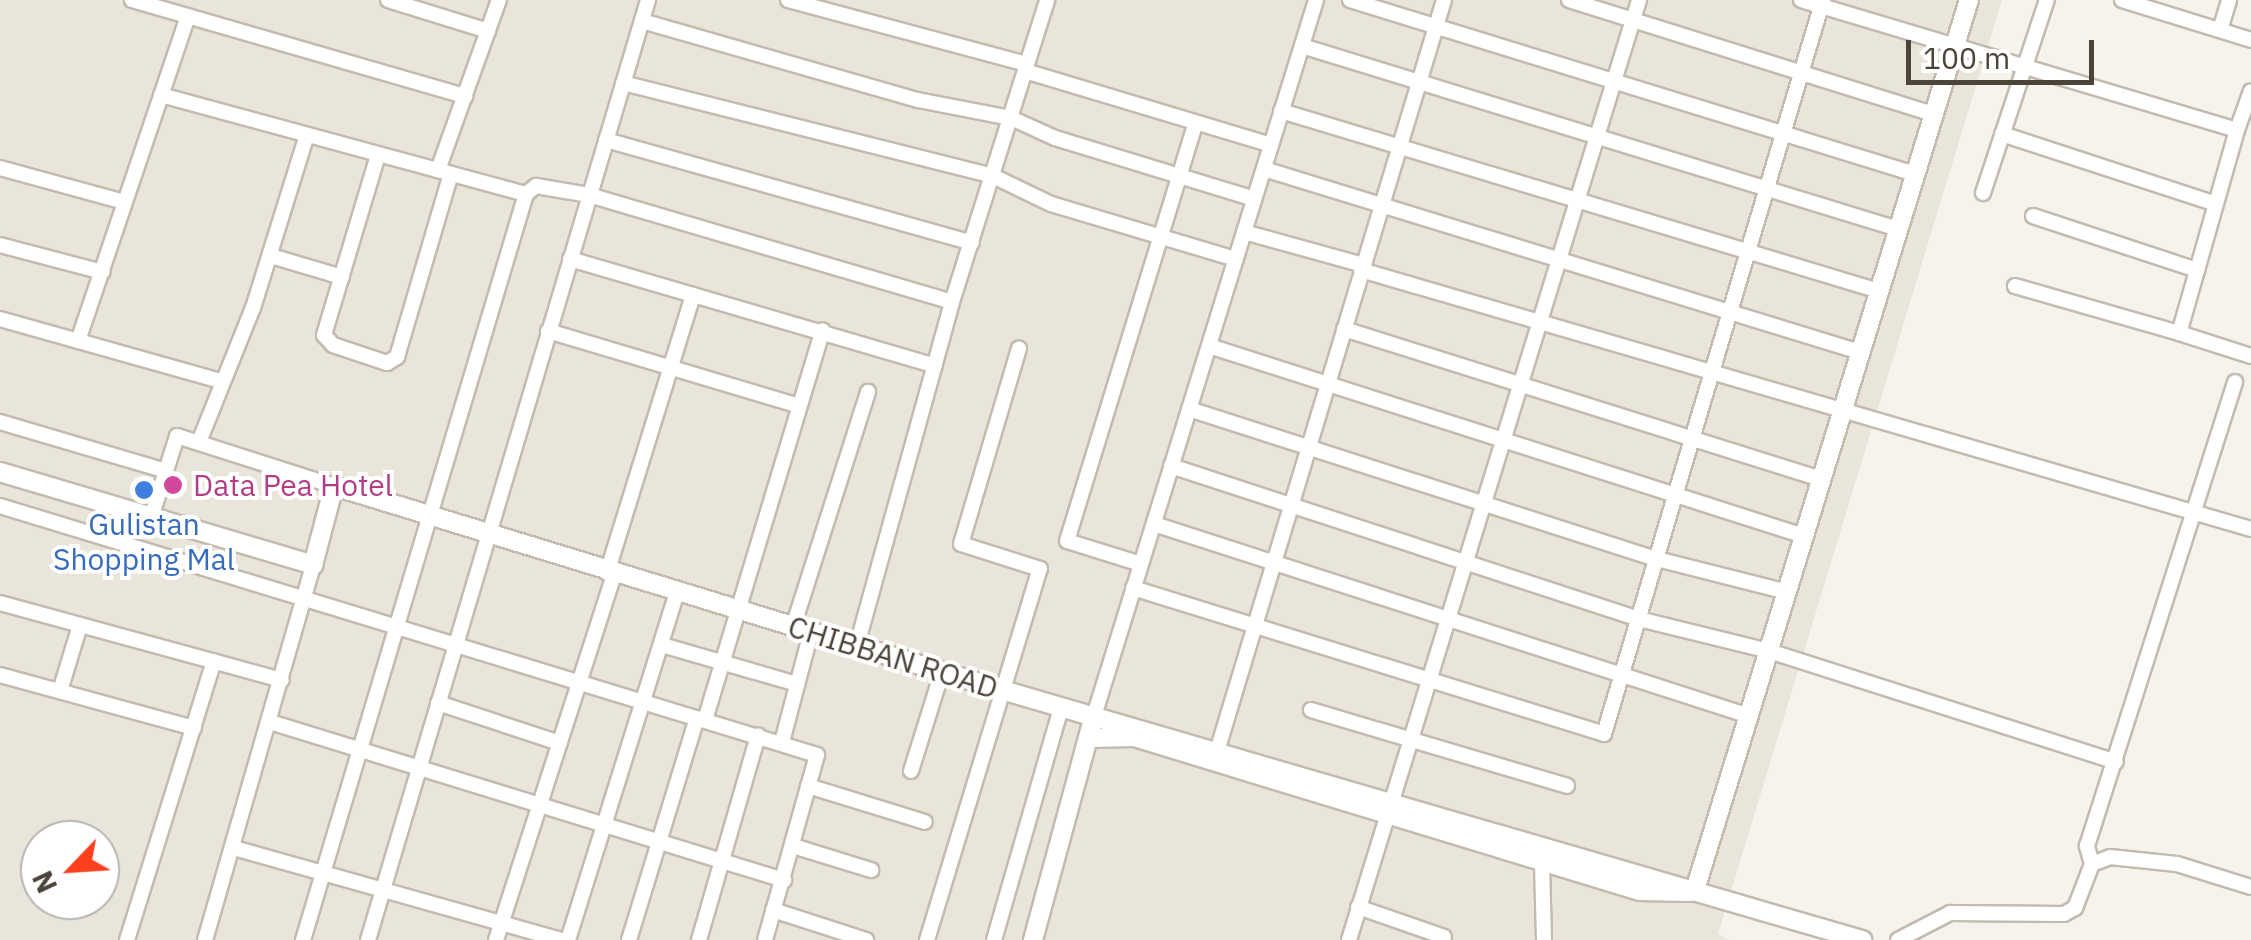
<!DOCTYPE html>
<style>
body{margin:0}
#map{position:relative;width:2251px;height:940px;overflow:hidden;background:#f6f3ec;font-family:"IBM Plex Sans",sans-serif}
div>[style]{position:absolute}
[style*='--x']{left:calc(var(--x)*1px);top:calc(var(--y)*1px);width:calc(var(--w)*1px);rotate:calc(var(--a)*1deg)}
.residential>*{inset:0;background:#eae5da}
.roads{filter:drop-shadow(2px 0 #c2bbae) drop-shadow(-2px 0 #c2bbae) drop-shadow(0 2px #c2bbae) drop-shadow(0 -2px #c2bbae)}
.minor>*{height:14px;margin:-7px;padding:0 7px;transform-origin:7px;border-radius:7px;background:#fff}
.tertiary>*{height:18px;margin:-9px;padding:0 9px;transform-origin:9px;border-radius:9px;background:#fff}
.dots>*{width:28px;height:28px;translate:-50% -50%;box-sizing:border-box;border:5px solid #fff;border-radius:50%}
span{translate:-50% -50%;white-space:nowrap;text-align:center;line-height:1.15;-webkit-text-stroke:8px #fff;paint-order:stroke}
.hotel-label{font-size:30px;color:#b23c85}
.left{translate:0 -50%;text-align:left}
.shop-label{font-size:30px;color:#366cbe}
.street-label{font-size:30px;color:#4b4439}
.north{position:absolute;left:20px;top:820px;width:100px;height:100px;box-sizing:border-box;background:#fff;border:2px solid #b7b4b0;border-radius:50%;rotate:245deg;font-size:28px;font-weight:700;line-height:40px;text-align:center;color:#4b4439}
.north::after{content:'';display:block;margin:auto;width:35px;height:45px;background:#fc3f1d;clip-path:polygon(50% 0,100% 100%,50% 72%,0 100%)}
.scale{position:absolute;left:1906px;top:40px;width:188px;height:45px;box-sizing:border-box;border:5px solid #4b4439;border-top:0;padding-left:12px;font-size:30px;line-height:35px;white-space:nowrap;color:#4b4439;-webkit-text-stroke:8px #fff;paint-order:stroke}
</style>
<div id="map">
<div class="residential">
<i style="clip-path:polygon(evenodd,0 0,2002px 0,1718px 934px,1729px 940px,0 940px,0 0,40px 840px,100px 840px,100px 900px,40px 900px,40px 840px)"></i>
</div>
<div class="roads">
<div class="minor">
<i style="--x:132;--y:0;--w:347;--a:16.1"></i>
<i style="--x:388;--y:0;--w:105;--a:17.2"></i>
<i style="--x:788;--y:0;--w:247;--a:15"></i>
<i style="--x:1350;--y:0;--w:591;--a:17.12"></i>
<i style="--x:1569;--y:0;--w:381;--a:17.4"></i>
<i style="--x:1801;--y:0;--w:455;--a:16.6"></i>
<i style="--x:2237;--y:130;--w:211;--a:105.9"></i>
<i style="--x:2179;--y:333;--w:76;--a:17.7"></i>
<i style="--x:2122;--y:0;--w:135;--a:17.2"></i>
<i style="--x:642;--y:21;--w:287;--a:16"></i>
<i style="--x:918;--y:100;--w:95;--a:11"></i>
<i style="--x:1011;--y:118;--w:48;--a:24.4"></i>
<i style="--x:1055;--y:138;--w:208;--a:17"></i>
<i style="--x:2220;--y:30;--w:31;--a:-73"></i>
<i style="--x:1302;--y:46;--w:623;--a:17.07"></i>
<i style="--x:1025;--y:71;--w:257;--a:16.7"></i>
<i style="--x:623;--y:83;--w:382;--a:14.1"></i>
<i style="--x:993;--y:176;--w:64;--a:25.8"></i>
<i style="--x:1051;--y:204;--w:193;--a:16.6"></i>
<i style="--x:161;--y:95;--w:378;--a:15.2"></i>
<i style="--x:1281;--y:111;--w:625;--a:16.75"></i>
<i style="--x:2237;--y:130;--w:41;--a:-70.3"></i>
<i style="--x:2002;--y:134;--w:225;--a:18.1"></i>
<i style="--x:606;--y:140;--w:380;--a:15.7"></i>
<i style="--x:378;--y:155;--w:188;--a:106.7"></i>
<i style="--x:324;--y:335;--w:13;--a:48"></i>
<i style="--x:333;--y:345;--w:57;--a:18.4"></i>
<i style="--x:387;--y:363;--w:12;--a:-31"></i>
<i style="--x:397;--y:357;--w:191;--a:-73.6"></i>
<i style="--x:0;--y:168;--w:129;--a:15.3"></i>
<i style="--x:1264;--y:169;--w:623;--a:17.07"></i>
<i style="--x:438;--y:170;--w:181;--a:-70.3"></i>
<i style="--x:1983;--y:193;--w:203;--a:-71.7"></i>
<i style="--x:2033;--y:216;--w:173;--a:18.2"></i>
<i style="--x:1244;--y:232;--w:123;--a:15.5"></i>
<i style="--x:0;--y:245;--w:106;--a:14.7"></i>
<i style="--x:271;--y:256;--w:74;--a:16.5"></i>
<i style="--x:570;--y:259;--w:380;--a:16.3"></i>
<i style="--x:1361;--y:270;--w:927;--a:16.23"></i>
<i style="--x:2015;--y:286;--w:171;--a:16"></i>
<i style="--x:0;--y:319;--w:230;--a:15.7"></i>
<i style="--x:1344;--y:329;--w:500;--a:17.46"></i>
<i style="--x:548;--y:331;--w:262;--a:16.6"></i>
<i style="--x:78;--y:341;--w:343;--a:-71.3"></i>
<i style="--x:1209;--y:346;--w:625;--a:17.71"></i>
<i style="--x:1189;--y:409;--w:491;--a:17.8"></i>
<i style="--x:1657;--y:559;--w:134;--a:14.2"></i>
<i style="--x:0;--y:422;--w:173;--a:16.4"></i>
<i style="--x:199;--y:442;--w:144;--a:-68.1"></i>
<i style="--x:253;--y:308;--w:181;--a:-72.7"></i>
<i style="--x:1171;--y:466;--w:492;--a:18.1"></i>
<i style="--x:1639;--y:619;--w:134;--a:13.8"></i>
<i style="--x:1769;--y:651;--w:364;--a:17.7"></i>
<i style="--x:0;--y:506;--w:854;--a:16.95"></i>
<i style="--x:817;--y:755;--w:192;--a:105.7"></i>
<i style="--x:151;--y:518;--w:86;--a:-72.4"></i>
<i style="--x:177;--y:436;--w:165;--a:17.7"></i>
<i style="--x:1154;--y:524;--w:625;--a:17.88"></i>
<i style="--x:1141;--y:564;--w:77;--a:-162.7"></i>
<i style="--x:1067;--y:541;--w:436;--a:-72.9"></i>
<i style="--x:607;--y:573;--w:291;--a:-72.8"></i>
<i style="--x:1133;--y:588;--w:493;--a:17.2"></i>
<i style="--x:1604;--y:734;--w:766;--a:-73.39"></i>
<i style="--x:0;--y:603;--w:292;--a:15.3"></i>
<i style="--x:793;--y:627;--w:247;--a:-72.3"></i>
<i style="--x:662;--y:645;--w:141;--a:16.1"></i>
<i style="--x:857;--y:645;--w:356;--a:-74.5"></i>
<i style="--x:952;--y:302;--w:317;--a:-72.5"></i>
<i style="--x:0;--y:675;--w:201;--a:15.3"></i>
<i style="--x:60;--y:691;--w:69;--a:-73.1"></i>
<i style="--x:438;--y:703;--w:128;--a:18.2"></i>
<i style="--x:1311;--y:710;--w:267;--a:16.5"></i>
<i style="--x:1094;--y:716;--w:750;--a:-72.77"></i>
<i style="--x:705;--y:720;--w:407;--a:-73.2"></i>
<i style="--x:270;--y:722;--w:538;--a:17.09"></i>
<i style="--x:782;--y:742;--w:114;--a:-75.2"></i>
<i style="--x:1218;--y:748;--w:781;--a:-73.19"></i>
<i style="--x:911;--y:771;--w:104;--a:-72.6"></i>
<i style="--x:808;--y:786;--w:122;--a:17.1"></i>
<i style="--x:793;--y:846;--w:82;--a:17.1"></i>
<i style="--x:234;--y:848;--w:340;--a:15.7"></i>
<i style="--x:1542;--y:863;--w:77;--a:88.5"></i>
<i style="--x:2092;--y:864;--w:19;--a:-21"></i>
<i style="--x:2110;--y:857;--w:67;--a:6"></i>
<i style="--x:2177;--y:864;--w:77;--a:17.3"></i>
<i style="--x:1358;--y:907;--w:91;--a:19.2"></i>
<i style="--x:773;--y:910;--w:98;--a:17.9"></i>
<i style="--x:127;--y:940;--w:292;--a:-72.7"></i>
<i style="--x:205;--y:940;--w:390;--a:-73.9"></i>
<i style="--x:303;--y:940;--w:779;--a:-73.36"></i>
<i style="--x:526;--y:194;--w:13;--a:-39"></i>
<i style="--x:536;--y:186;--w:54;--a:9.6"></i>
<i style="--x:589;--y:195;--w:378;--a:16.4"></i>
<i style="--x:368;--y:940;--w:981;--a:-73.41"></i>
<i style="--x:496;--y:940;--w:384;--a:-72.1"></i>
<i style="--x:568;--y:940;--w:364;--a:-72.6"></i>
<i style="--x:629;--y:940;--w:232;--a:-73"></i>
<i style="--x:699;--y:940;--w:213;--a:-73.9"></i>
<i style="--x:927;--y:940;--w:388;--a:-73.1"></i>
<i style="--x:1040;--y:569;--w:83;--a:-162.4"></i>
<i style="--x:961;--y:544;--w:204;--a:-73.5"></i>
<i style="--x:994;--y:940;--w:241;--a:-73.9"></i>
<i style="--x:1349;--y:940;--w:984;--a:-72.85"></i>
<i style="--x:1898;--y:940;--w:59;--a:-27.4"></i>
<i style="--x:1950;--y:913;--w:114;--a:0.5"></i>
<i style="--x:2064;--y:914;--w:13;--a:-29"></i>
<i style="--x:2075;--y:908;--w:47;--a:-68.9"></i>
<i style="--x:2092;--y:864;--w:19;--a:-106"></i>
<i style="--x:2087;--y:846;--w:487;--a:-72.3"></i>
</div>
<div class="tertiary">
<i style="--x:0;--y:472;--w:327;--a:16.5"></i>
<i style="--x:313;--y:565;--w:82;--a:-75.1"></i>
<i style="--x:334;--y:486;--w:698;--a:16.98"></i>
<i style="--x:1002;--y:690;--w:896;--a:16.21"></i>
<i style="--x:1088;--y:738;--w:46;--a:-1.2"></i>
<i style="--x:1134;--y:737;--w:529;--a:16.93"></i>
<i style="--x:1640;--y:891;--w:50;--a:1.1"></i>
<i style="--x:1695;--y:890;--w:931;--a:-72.89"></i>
<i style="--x:1033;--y:940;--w:222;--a:-74.8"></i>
</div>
</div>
<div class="dots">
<i style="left:173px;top:485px;background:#d1479c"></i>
<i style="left:144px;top:490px;background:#3f7fe0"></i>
</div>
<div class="hotel-label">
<span class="left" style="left:193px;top:485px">Data Pea Hotel</span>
</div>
<div class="shop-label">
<span style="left:144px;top:541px">Gulistan<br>Shopping Mal</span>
</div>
<div class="street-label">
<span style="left:893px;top:657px;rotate:17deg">CHIBBAN ROAD</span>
</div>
<div class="north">N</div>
<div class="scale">100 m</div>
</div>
